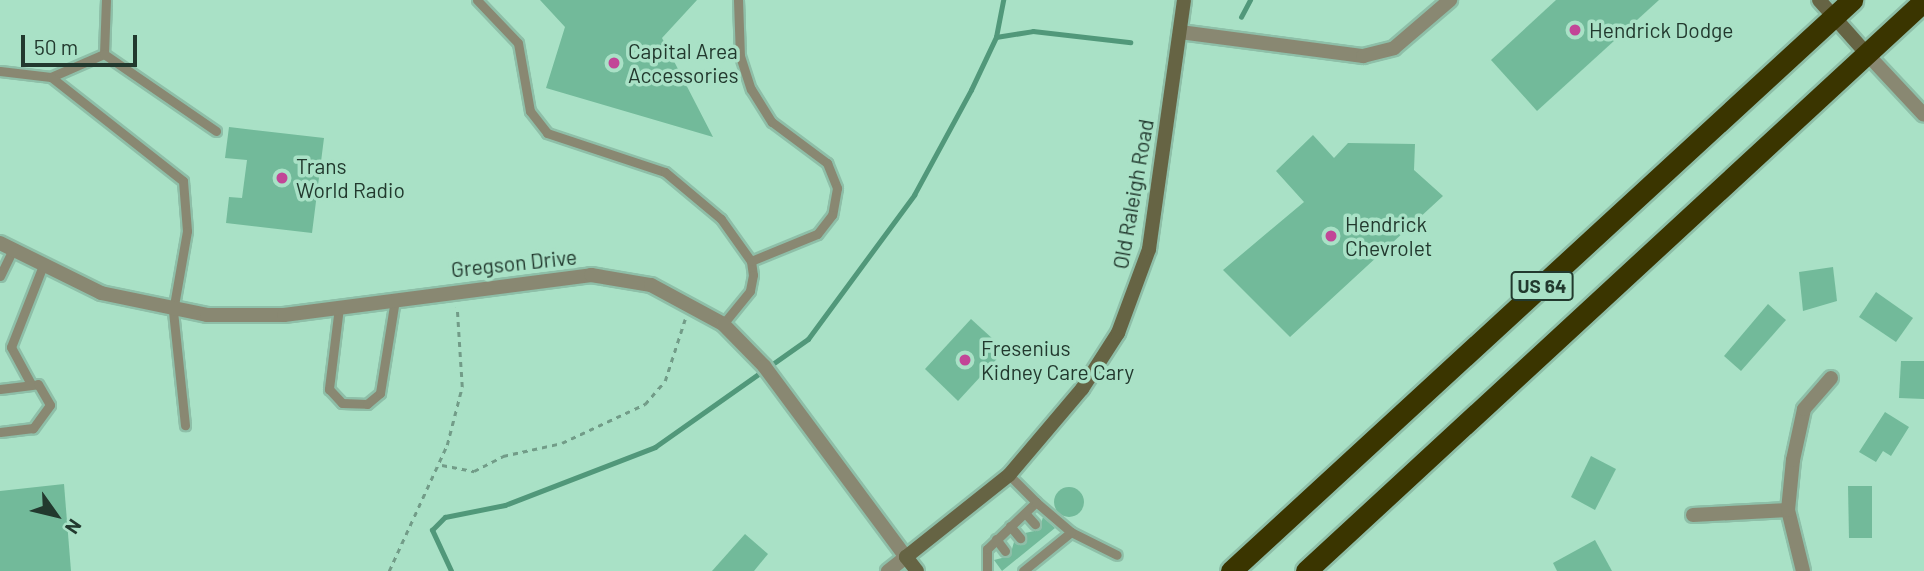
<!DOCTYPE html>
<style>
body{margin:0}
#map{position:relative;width:1924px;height:571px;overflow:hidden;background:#a9e1c6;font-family:Barlow,sans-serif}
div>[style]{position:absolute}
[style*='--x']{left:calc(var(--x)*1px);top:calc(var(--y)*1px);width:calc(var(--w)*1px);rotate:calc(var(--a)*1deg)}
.stream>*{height:4.5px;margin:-2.25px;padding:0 2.25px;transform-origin:2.25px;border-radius:2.25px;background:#51987a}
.building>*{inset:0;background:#72ba9a}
.round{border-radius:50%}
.path>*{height:2.5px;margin-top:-1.25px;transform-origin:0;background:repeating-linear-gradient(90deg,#729c88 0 5px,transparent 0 10px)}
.roads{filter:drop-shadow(2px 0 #8ebfa8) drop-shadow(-2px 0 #8ebfa8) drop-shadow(0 2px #8ebfa8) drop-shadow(0 -2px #8ebfa8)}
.lane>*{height:9px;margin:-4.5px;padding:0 4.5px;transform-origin:4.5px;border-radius:4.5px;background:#898872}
.street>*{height:14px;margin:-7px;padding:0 7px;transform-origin:7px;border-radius:7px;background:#898872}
.secondary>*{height:14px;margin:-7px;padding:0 7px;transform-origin:7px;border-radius:7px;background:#666444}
.highway>*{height:21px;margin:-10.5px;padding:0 10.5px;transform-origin:10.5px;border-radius:10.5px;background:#3a3500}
.dots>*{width:19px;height:19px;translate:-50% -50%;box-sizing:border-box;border:4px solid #a9e1c6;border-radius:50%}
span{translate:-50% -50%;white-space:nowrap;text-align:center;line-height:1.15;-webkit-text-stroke:7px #a9e1c6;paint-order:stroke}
.shield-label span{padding:2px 5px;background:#a9e1c6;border:2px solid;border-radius:5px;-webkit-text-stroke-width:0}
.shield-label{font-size:19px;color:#22392e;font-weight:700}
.poi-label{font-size:21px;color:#22392e}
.left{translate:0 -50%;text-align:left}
.street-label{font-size:21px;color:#22392e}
.north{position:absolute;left:21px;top:480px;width:70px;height:70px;-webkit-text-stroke:5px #a9e1c6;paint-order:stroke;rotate:124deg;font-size:19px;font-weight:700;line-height:28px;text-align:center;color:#22392e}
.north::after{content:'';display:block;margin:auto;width:24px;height:32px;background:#22392e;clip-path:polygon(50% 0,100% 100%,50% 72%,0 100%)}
.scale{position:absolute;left:21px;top:35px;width:116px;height:32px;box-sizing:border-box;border:4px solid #22392e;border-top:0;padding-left:9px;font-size:21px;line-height:24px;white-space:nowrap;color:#22392e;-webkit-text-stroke:5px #a9e1c6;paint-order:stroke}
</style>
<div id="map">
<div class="stream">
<i style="--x:1241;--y:17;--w:19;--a:-62"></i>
<i style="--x:996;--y:37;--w:37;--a:-9"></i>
<i style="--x:1033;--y:31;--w:98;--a:6.5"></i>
<i style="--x:451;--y:571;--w:45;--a:-114.9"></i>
<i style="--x:432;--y:530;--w:18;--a:-45"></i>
<i style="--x:445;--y:517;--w:61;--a:-11.3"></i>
<i style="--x:505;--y:505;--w:161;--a:-21.1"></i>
<i style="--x:655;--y:447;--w:187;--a:-35.2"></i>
<i style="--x:808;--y:339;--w:179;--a:-53.6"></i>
<i style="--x:914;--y:195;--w:119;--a:-61.5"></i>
<i style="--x:971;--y:90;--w:59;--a:-64.7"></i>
<i style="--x:996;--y:37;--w:38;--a:-79"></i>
</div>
<div class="building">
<i style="clip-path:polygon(540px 0,697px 0,662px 38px,713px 137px,546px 88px,565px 27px)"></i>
<i style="clip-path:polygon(1556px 0,1659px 0,1537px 111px,1491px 60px)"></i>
<i style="clip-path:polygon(229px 127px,324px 138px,312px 233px,226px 223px,229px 197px,242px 198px,247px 160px,225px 158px)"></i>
<i style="clip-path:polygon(1313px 135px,1334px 158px,1348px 143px,1415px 144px,1414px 170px,1443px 196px,1290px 337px,1223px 270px,1304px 202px,1276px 171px)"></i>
<i style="clip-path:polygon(1833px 267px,1837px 301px,1803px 311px,1799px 272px)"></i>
<i style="clip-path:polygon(1876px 292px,1913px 318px,1896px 342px,1859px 317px)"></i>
<i style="clip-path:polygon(1768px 304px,1786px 320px,1741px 371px,1724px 356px)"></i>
<i style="clip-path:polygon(971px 319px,1005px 350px,958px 401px,925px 369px)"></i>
<i style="clip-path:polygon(1901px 361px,1924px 361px,1924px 399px,1899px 398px)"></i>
<i style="clip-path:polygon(1885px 412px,1909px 427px,1891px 456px,1883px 451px,1876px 462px,1859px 452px)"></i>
<i style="clip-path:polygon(1591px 456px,1616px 469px,1595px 510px,1571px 497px)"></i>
<i style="clip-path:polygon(64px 484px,71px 571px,0 571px,0 491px)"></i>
<i style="clip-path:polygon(1848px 486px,1872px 486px,1872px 538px,1849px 538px)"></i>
<i class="round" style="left:1054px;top:487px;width:30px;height:30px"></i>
<i style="clip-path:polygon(1043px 517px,1055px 528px,1002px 571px,994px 560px,1010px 556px,1014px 542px,1025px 543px,1025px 533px,1039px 530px)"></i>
<i style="clip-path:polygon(745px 534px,768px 554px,754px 571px,712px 571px)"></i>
<i style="clip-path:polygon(1595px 540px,1612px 571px,1557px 571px,1553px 563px)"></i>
</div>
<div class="path">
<i style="--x:442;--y:465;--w:33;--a:11"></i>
<i style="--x:474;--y:471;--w:33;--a:-27"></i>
<i style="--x:503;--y:456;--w:60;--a:-12.4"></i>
<i style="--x:562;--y:443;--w:92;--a:-25.2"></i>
<i style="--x:645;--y:404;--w:30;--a:-49"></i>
<i style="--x:665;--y:381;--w:65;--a:-72.1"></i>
<i style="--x:389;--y:571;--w:139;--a:-65.3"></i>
<i style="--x:447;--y:445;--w:60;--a:-75.5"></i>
<i style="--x:462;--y:387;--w:80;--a:-93.6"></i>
</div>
<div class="roads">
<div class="lane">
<i style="--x:477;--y:0;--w:59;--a:46.4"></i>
<i style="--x:518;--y:43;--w:69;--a:80"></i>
<i style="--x:530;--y:111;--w:28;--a:52"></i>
<i style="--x:547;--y:133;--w:124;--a:18.3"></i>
<i style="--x:665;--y:172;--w:73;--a:40"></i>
<i style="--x:721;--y:219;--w:52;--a:54.5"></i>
<i style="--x:751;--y:261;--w:14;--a:82"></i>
<i style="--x:753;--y:275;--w:16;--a:101"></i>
<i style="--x:750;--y:291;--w:43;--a:129.3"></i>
<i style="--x:738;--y:0;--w:56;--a:88"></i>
<i style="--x:740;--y:56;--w:35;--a:72"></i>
<i style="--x:751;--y:89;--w:39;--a:58"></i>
<i style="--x:772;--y:122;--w:69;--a:36.7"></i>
<i style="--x:827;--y:163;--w:27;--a:68"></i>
<i style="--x:837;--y:188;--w:27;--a:100"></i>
<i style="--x:832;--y:215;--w:24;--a:128"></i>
<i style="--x:817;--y:234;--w:71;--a:157.8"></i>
<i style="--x:104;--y:54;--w:54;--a:-87.9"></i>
<i style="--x:0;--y:71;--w:51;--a:6.7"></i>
<i style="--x:51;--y:77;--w:58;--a:-23.5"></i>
<i style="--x:104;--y:54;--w:136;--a:34.5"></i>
<i style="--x:51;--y:77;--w:168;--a:38.2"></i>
<i style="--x:183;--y:181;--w:50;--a:85.4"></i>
<i style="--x:187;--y:231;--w:81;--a:99.9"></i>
<i style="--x:173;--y:311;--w:115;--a:84"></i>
<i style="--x:0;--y:276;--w:28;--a:-64"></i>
<i style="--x:339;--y:307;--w:83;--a:97"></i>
<i style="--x:329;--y:389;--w:19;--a:47"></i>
<i style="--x:342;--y:403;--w:25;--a:2"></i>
<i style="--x:367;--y:404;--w:17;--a:-40"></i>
<i style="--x:380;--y:393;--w:95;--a:-80.9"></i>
<i style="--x:31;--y:384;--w:42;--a:-118.4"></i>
<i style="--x:11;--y:347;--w:85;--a:-68.6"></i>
<i style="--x:0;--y:389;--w:38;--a:-7"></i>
<i style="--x:38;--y:384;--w:24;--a:60"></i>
<i style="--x:50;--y:405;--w:29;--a:126"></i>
<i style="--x:33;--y:428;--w:33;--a:173"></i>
<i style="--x:1025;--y:513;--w:15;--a:48"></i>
<i style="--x:1010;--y:526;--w:16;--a:50"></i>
<i style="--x:1071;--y:532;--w:51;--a:26.6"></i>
<i style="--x:996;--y:539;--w:15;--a:53"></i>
<i style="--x:987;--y:571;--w:22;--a:-90"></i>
<i style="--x:987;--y:549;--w:68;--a:-43.8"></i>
<i style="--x:1036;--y:502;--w:38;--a:-135"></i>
<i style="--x:1023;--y:571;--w:62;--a:-39.1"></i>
<i style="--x:1071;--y:532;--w:46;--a:-139.4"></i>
</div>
<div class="street">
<i style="--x:1180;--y:32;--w:185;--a:7.5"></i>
<i style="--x:1363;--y:56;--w:32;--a:-14"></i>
<i style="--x:1394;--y:48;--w:74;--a:-40.6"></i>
<i style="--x:1867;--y:54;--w:83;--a:46.9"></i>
<i style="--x:0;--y:243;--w:113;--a:26.3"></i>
<i style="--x:101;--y:293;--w:108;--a:11.7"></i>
<i style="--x:207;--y:315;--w:77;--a:0"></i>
<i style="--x:284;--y:315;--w:310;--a:-7.4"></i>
<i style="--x:591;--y:275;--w:61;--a:9.5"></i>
<i style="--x:651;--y:285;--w:82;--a:28.4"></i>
<i style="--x:723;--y:324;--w:59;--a:45.7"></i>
<i style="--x:764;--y:366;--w:238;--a:53.4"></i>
<i style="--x:906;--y:557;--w:23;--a:142"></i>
<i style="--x:1693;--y:515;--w:95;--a:-3"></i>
<i style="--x:1803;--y:571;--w:63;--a:-103.8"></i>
<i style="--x:1788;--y:510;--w:50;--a:-84.3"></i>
<i style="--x:1793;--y:460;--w:52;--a:-77.8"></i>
<i style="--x:1804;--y:409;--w:41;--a:-48.9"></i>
</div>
<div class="secondary">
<i style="--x:1819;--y:0;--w:72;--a:48.4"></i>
<i style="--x:917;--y:571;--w:18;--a:-128"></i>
<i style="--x:906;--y:557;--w:132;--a:-38.5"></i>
<i style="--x:1009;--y:475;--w:113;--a:-49.7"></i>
<i style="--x:1082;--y:389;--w:67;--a:-57.3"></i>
<i style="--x:1118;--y:333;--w:90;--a:-69.7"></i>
<i style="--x:1149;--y:249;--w:251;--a:-82"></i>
</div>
<div class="highway">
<i style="--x:1231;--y:571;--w:844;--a:-42.6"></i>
<i style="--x:1306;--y:571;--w:841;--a:-42.69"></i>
</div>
</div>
<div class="dots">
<i style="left:1575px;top:30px;background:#c24697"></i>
<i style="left:614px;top:63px;background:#c24697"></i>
<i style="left:282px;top:178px;background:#c24697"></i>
<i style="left:1331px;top:236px;background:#c24697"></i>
<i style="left:965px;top:360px;background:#c24697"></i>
</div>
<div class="shield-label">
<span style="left:1542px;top:286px">US 64</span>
</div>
<div class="poi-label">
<span class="left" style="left:1589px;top:30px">Hendrick Dodge</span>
<span class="left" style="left:628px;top:63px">Capital Area<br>Accessories</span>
<span class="left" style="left:296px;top:178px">Trans<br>World Radio</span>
<span class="left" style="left:1345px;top:236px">Hendrick<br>Chevrolet</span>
<span class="left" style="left:981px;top:360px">Fresenius<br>Kidney Care Cary</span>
</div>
<div class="street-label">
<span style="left:1133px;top:194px;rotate:-80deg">Old Raleigh Road</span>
<span style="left:514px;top:263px;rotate:-6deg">Gregson Drive</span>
</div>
<div class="north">N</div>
<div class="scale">50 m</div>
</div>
